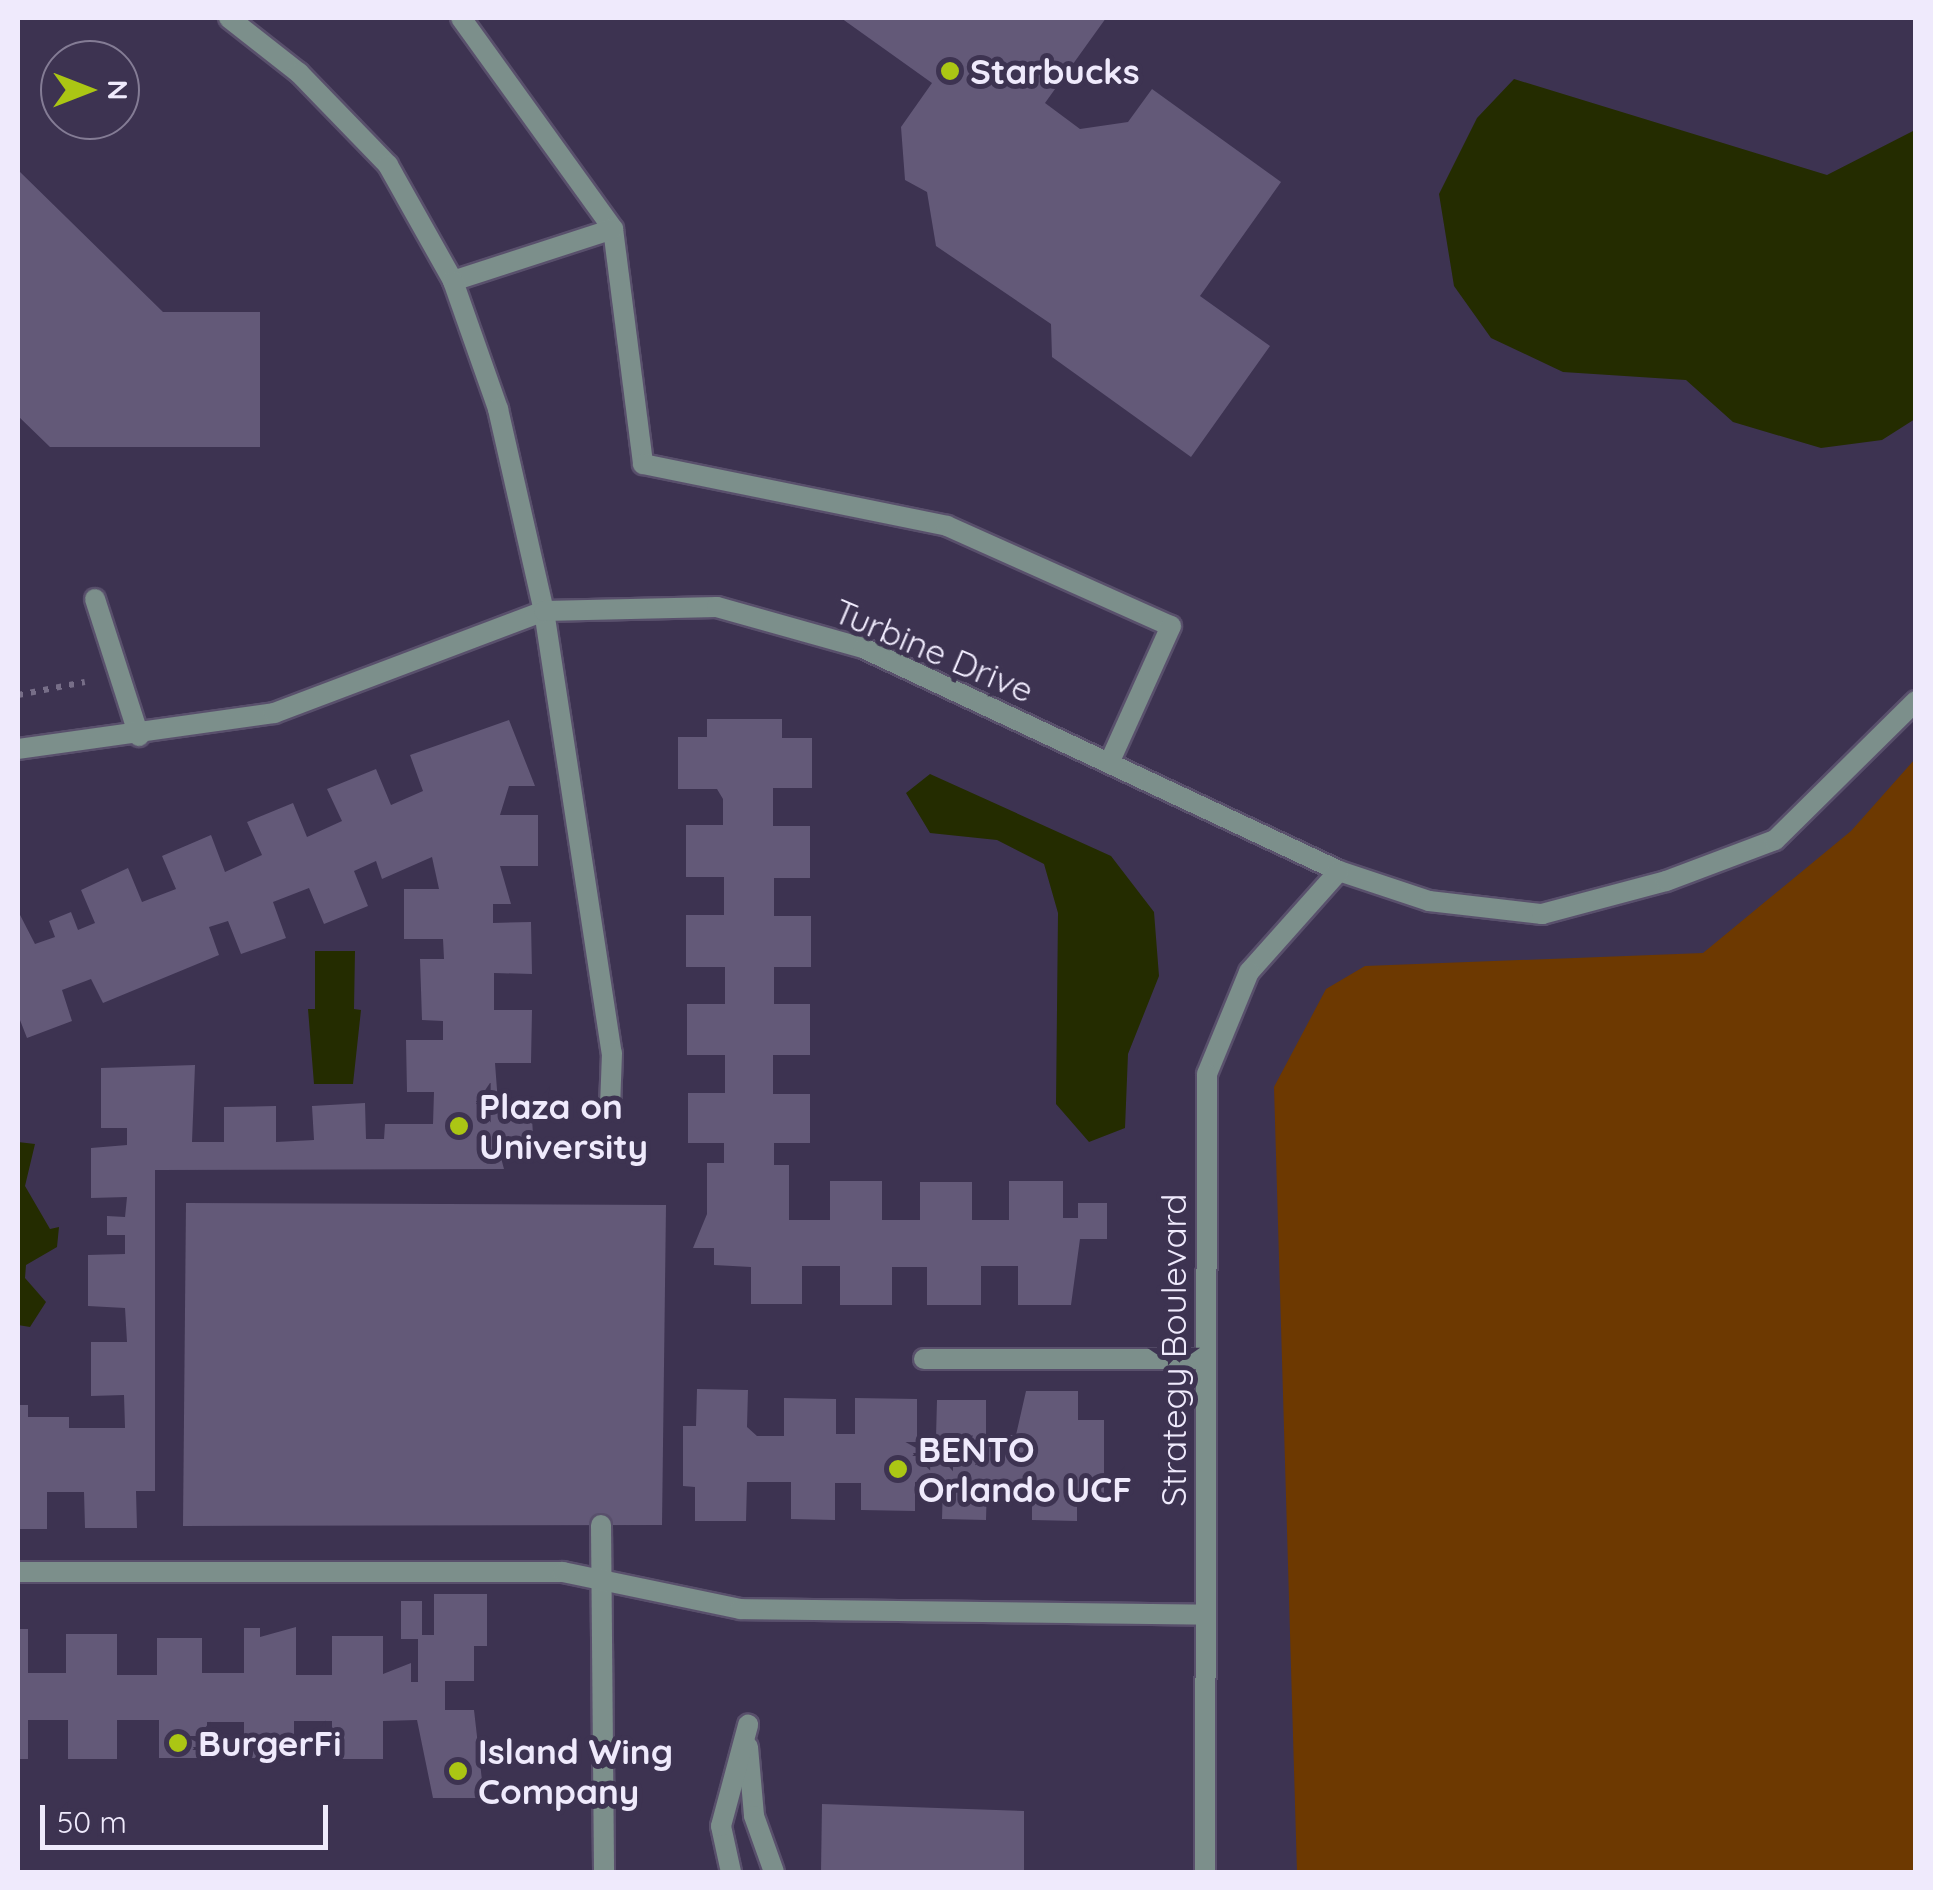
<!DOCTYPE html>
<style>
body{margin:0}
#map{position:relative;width:1933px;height:1890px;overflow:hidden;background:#3d3351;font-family:Quicksand,sans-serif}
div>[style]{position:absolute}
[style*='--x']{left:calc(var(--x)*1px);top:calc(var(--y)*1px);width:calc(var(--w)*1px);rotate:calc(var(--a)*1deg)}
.green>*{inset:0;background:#6d3901}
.water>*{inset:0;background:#242c00}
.building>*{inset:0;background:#635978}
.path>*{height:6px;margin-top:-3px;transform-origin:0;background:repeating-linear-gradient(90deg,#776e88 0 5px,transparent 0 13px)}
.roads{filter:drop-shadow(2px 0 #59506c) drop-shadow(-2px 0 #59506c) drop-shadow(0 2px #59506c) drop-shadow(0 -2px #59506c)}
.service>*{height:20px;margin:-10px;padding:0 10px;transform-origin:10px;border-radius:10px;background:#7c8f8b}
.minor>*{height:20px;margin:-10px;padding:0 10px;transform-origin:10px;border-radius:10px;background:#7c8f8b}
.dots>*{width:28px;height:28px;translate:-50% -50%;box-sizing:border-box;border:5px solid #3d3351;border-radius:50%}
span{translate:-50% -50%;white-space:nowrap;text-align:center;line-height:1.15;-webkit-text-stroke:10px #3d3351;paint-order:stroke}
.poi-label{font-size:35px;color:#efeafc;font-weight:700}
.left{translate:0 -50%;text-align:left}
.street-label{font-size:35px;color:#efeafc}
.frame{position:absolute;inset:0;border:20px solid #efeafc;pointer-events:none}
.north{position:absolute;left:40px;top:40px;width:100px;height:100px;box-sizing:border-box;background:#3d3351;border:2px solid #847c95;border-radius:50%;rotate:90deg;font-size:28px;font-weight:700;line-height:40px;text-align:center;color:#efeafc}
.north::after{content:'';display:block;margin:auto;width:35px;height:45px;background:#abc614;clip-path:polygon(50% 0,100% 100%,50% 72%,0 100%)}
.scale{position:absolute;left:40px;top:1805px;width:288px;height:45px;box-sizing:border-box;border:5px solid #efeafc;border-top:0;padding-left:12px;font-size:30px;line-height:35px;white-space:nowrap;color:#efeafc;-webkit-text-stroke:8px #3d3351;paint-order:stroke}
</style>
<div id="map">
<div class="green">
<i style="clip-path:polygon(1915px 759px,1915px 1872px,1297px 1872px,1274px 1087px,1326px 989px,1365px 966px,1703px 953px,1851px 831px)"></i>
</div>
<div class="water">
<i style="clip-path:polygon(1514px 79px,1827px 175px,1915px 130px,1915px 419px,1882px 440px,1821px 448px,1733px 422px,1686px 380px,1563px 372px,1491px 338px,1454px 286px,1439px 194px,1477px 118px)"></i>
<i style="clip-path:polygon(930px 774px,1111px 856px,1154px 912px,1159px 976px,1128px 1054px,1125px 1128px,1089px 1142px,1056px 1104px,1058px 913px,1044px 864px,997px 840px,930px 833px,906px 793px)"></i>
<i style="clip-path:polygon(315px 951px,355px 951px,354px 1009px,361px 1010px,353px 1084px,314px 1084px,308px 1009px,315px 1009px)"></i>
<i style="clip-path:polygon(18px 1142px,35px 1144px,25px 1186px,50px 1229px,59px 1227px,57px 1247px,26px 1265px,25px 1278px,46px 1302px,30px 1327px,18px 1325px)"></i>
</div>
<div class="building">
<i style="clip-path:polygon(841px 18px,1106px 18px,1045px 103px,1080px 129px,1128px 122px,1152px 89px,1281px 182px,1200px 296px,1270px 346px,1191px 457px,1052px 357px,1051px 324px,936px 246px,927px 192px,905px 180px,901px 127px,932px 83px)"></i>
<i style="clip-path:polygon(18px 170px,163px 312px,260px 312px,260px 447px,50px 447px,18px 416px)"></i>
<i style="clip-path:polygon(707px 719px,782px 719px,782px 738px,812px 738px,812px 788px,773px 788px,773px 826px,810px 826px,810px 878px,774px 878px,774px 916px,811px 916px,811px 967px,774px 967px,774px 1004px,810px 1004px,810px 1055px,773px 1055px,773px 1094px,810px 1094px,810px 1143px,774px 1143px,774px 1165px,789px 1165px,789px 1220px,830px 1220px,830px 1181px,882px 1181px,882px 1220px,920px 1220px,920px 1182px,972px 1182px,972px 1220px,1009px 1220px,1009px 1181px,1063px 1181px,1063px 1218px,1078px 1218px,1078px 1203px,1107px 1203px,1107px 1239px,1080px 1239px,1071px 1305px,1018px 1305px,1018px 1266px,981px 1266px,981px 1305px,927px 1305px,927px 1267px,892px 1267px,892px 1305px,840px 1305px,840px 1266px,802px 1266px,802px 1304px,751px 1304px,751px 1267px,714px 1265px,714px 1248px,693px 1248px,707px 1214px,707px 1163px,724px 1163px,724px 1143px,688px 1143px,688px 1093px,725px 1093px,725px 1055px,687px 1055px,687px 1004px,725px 1004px,725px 967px,686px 967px,686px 915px,724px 915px,724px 877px,686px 877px,686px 825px,723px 825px,723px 799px,717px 789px,678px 789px,678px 737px,707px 737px)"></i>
<i style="clip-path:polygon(509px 720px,535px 786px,509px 786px,500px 815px,538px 815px,538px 866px,500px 866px,511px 904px,493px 904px,493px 923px,531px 922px,532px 974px,494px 973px,494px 1010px,532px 1010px,531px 1063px,495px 1063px,498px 1103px,531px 1101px,534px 1152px,500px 1154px,504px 1169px,155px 1170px,155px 1491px,136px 1491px,137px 1528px,85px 1528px,84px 1492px,47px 1492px,47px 1529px,18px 1529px,18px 1405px,28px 1405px,28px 1417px,69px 1417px,69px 1428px,125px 1428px,124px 1395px,91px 1396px,91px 1342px,127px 1342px,125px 1308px,88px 1306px,88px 1255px,125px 1254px,125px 1235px,107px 1235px,107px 1216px,125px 1217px,127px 1197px,91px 1198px,91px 1148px,127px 1145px,127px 1128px,101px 1128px,101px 1068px,195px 1065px,192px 1142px,224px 1142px,224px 1107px,276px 1106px,276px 1142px,314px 1140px,312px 1106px,365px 1103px,366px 1139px,384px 1139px,385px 1124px,433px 1124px,434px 1092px,407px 1092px,406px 1040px,443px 1040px,443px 1021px,422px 1020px,420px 959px,444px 959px,443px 939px,404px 939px,404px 889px,439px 889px,432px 857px,382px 879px,376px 861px,354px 871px,368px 906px,324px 924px,309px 888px,273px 902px,286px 938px,241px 954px,228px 921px,209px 927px,219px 955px,103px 1003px,91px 979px,62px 990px,72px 1021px,27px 1038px,18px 1015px,18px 911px,35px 944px,55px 937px,49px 921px,71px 912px,78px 930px,95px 923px,81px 890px,128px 868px,142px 902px,176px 889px,162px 856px,211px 835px,225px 872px,262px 855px,247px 822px,293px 803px,307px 837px,342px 821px,327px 789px,376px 769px,391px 805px,423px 791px,410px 755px)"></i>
<i style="clip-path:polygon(186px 1203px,666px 1205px,662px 1525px,183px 1526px)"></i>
<i style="clip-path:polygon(697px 1389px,748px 1390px,747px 1427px,757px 1436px,784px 1436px,784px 1398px,836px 1399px,836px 1434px,855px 1434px,855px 1398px,917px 1399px,917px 1436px,936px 1437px,937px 1400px,986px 1400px,986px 1435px,1016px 1435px,1026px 1391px,1078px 1391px,1078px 1420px,1104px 1420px,1104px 1493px,1077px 1493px,1077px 1521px,1032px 1520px,1032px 1485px,987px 1484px,986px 1520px,942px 1519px,943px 1482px,915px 1482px,915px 1511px,861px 1510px,861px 1483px,835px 1483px,835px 1520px,791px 1519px,791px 1482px,747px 1482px,746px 1521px,695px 1521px,695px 1487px,683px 1486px,683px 1426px,696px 1426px)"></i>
<i style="clip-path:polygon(434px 1594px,487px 1594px,487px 1646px,474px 1646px,474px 1681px,445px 1681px,445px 1710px,474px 1710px,484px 1798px,433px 1798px,417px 1720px,383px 1721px,383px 1759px,332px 1759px,332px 1721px,294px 1721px,294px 1758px,244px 1758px,244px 1722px,207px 1722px,207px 1758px,159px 1758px,159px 1720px,117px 1720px,117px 1759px,68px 1759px,68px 1720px,28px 1720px,28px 1759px,18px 1759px,18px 1629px,28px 1629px,28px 1673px,66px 1673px,66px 1634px,117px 1634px,117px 1675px,157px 1675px,157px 1638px,202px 1638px,202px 1673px,244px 1673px,244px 1628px,260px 1628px,260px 1637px,296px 1627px,296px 1675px,332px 1675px,332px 1636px,383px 1636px,383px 1674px,411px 1663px,411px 1682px,418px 1682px,418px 1639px,401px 1639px,401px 1601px,422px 1601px,422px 1635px,434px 1635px)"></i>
<i style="clip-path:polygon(822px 1804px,1024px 1811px,1024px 1872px,821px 1872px)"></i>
</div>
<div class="path">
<i style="--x:18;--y:695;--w:68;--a:-11"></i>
</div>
<div class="roads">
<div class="service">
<i style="--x:461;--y:18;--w:260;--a:54.2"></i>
<i style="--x:613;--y:229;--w:237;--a:82.7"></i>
<i style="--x:643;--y:464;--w:310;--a:11.5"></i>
<i style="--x:947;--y:526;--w:245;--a:24.1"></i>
<i style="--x:1171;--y:626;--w:148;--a:114.3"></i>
<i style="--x:453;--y:281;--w:168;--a:-18"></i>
<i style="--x:95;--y:599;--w:144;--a:72.2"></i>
<i style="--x:544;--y:611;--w:447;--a:81.3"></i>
<i style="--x:612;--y:1053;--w:55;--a:92.1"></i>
<i style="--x:1339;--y:871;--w:95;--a:18.4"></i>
<i style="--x:1429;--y:901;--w:114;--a:6.6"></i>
<i style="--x:1542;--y:914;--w:128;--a:-14.9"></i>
<i style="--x:1666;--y:881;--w:116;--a:-20.6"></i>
<i style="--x:1775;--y:840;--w:198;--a:-44.6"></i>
<i style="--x:924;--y:1359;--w:280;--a:0"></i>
<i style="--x:601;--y:1525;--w:347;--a:89.5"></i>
<i style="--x:18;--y:1572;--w:545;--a:0"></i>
<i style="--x:563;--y:1572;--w:181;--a:11.8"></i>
<i style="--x:740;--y:1609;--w:464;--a:0.7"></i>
<i style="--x:748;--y:1747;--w:69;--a:85"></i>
<i style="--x:754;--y:1816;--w:59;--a:70.3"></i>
<i style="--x:731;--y:1872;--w:47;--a:-102.3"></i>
<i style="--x:721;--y:1826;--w:105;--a:-75"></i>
</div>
<div class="minor">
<i style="--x:229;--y:18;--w:89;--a:38.2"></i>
<i style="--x:299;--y:73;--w:128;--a:45.9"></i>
<i style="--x:388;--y:165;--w:133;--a:60.7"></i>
<i style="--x:453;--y:281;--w:136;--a:70.6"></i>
<i style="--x:498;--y:409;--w:207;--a:77.2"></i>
<i style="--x:18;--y:749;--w:259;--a:-8"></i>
<i style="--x:274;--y:713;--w:289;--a:-20.7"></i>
<i style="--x:544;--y:611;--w:173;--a:-1.3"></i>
<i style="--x:717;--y:607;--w:152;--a:15.7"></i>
<i style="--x:863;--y:648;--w:526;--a:25.1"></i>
<i style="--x:1339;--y:871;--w:135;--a:131.7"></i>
<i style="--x:1249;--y:972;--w:110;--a:112.4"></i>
<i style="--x:1207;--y:1074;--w:798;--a:90.14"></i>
</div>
</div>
<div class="dots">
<i style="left:950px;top:71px;background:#abc614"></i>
<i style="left:459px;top:1126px;background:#abc614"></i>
<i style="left:898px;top:1469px;background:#abc614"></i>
<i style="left:178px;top:1743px;background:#abc614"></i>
<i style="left:458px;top:1771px;background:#abc614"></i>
</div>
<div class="poi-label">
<span class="left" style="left:970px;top:71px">Starbucks</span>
<span class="left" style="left:479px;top:1126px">Plaza on<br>University</span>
<span class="left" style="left:918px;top:1469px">BENTO<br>Orlando UCF</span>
<span class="left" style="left:198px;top:1743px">BurgerFi</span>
<span class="left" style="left:478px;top:1771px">Island Wing<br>Company</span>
</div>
<div class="street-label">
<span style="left:934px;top:650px;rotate:23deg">Turbine Drive</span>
<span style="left:1173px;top:1350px;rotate:-90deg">Strategy Boulevard</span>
</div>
<div class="frame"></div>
<div class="north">N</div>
<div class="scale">50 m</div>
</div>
